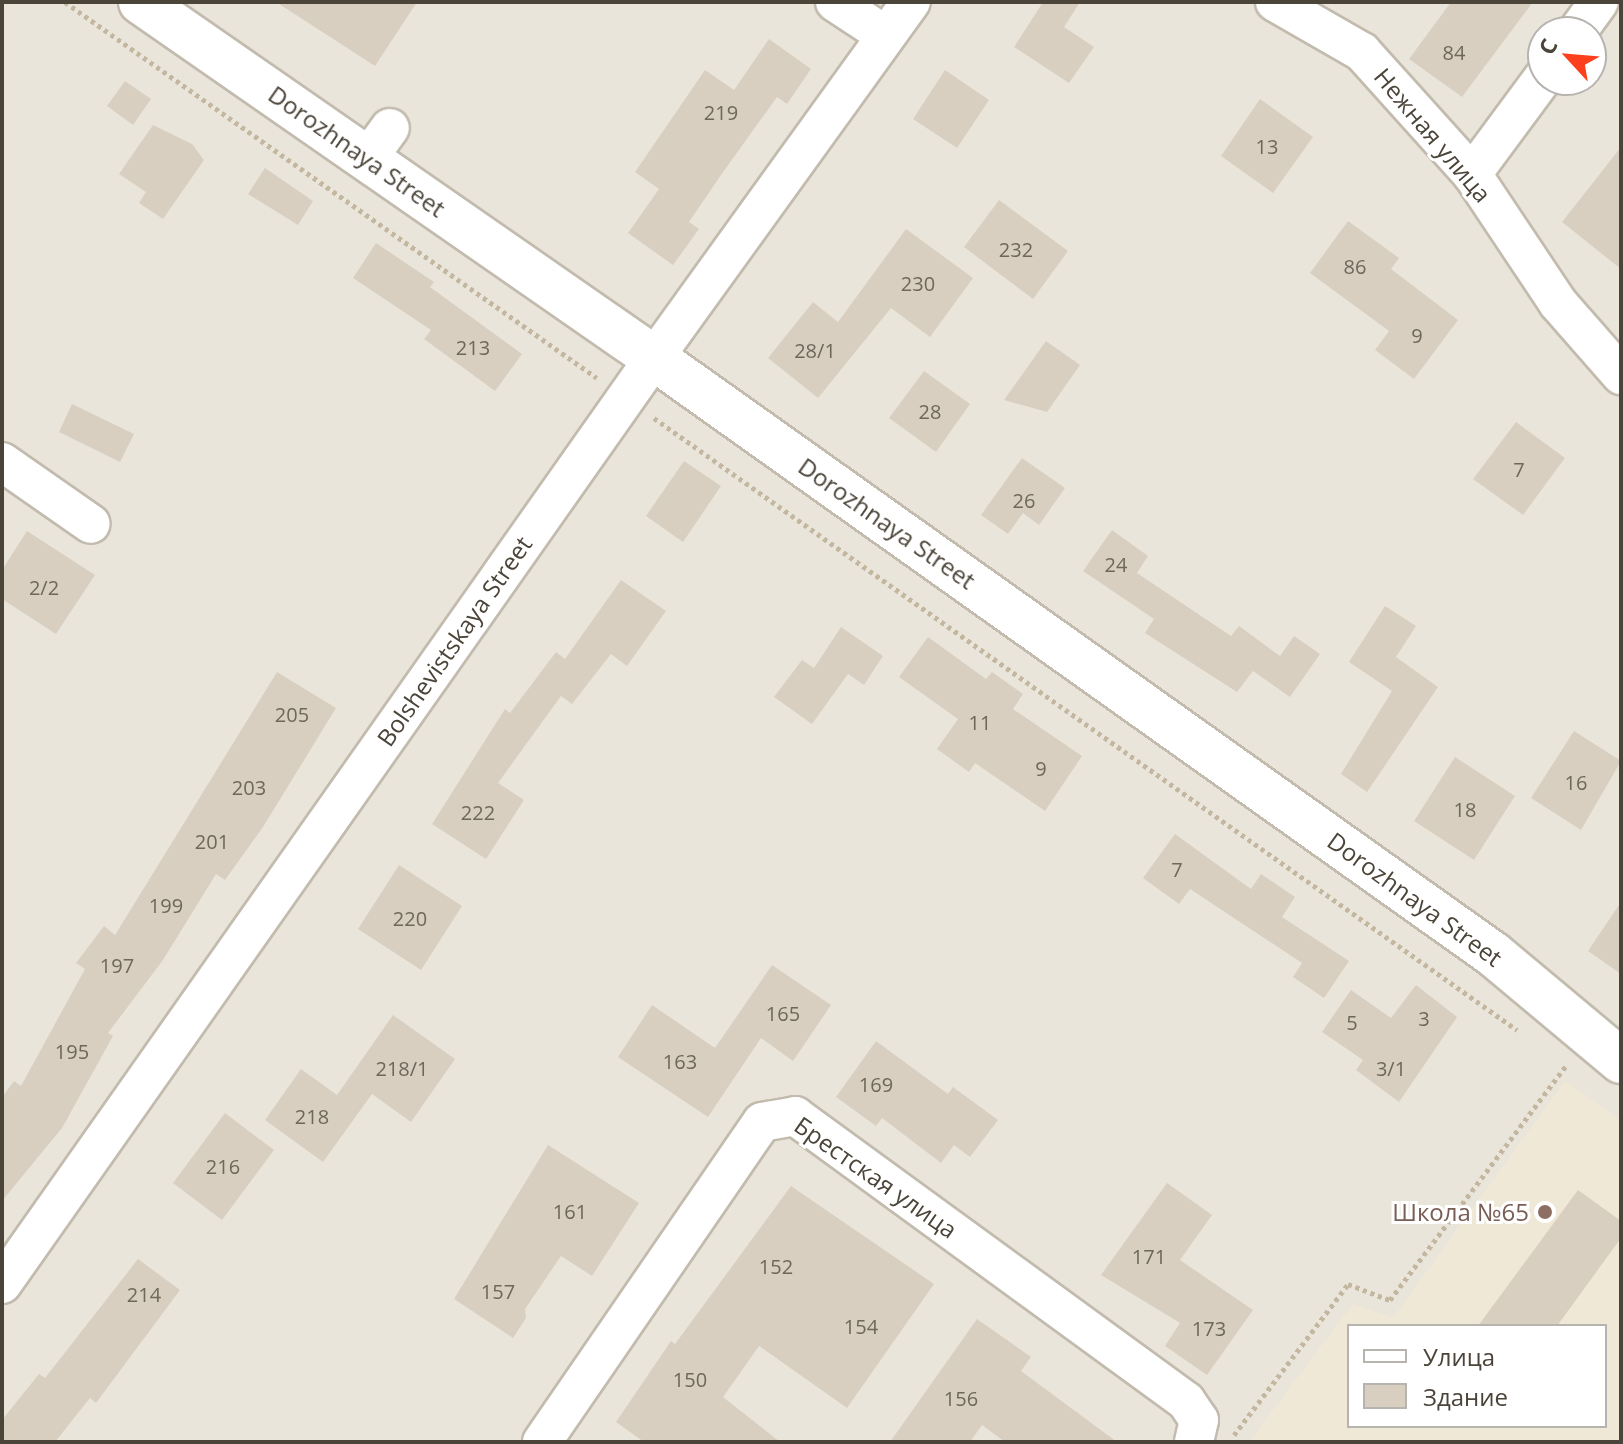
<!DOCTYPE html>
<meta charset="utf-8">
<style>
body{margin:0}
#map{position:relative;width:1623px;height:1444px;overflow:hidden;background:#f6f3ec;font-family:"Open Sans",sans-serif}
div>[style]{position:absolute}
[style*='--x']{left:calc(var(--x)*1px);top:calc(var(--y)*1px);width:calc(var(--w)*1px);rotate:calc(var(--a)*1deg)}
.residential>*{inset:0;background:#eae5da}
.education>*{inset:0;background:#efe8d6}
.building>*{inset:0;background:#d8cfc1}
.path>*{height:5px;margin-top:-2.5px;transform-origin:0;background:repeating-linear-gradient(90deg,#c4b79f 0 4px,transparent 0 8px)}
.roads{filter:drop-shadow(2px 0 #c2bbae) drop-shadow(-2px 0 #c2bbae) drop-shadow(0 2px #c2bbae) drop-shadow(0 -2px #c2bbae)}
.minor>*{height:38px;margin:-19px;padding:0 19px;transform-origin:19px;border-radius:19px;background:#fff}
.tertiary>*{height:44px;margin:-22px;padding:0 22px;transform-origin:22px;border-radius:22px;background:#fff}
.dots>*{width:22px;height:22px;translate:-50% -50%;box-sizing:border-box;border:4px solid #fff;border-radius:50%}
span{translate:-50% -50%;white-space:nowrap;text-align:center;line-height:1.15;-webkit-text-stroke:6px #fff;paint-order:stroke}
.number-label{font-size:20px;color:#6e675b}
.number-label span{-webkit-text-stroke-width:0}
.street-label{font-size:24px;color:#4b4439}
.education-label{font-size:24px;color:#785e54}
.right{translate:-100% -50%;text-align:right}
.frame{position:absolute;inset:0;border:4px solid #4b4439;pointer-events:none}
.legend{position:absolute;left:1347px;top:1324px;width:260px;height:104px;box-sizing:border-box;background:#fff;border:2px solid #b7b4b0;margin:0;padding:10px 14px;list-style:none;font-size:24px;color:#4b4439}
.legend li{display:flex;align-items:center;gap:16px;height:40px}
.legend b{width:40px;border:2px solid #b7b4b0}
.north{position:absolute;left:1527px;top:16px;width:80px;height:80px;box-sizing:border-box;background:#fff;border:2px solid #b7b4b0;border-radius:50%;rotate:296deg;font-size:22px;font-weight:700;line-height:32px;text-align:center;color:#4b4439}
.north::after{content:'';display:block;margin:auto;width:28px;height:36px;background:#fc3f1d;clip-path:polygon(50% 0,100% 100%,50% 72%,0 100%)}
</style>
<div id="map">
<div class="residential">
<i style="clip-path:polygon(evenodd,2px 2px,1621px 2px,1621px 1442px,2px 1442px,2px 2px,1543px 32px,1591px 32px,1591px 80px,1543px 80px,1543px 32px,2px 2px,1349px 1326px,1605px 1326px,1605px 1426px,1349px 1426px,1349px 1326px)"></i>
</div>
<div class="education">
<i style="clip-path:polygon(evenodd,1565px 1081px,1621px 1121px,1621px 1442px,1249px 1442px,1353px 1304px,1393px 1318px,1565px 1081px,1349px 1326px,1605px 1326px,1605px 1426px,1349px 1426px,1349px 1326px)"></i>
</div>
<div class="building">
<i style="clip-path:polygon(276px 2px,417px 2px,375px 66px)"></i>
<i style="clip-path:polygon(1043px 2px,1080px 2px,1064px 27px,1094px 47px,1069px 83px,1014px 47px)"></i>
<i style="clip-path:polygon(1451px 2px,1533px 2px,1462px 97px,1409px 59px)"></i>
<i style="clip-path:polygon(769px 39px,811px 69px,787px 104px,777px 97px,721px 175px,689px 222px,699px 229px,673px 265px,628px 233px,659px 189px,635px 172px,705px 70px,734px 90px)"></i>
<i style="clip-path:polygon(945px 70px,989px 100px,957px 148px,913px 119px)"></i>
<i style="clip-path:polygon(125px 81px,151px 99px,133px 125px,107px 106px)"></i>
<i style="clip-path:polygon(1260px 99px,1313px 137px,1273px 193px,1221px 156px)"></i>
<i style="clip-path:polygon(153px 125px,192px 144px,204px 160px,163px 219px,139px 203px,146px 192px,119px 174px)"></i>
<i style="clip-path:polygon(1621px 147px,1621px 269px,1562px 222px)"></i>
<i style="clip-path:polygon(265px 168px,313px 201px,298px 225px,248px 194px)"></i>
<i style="clip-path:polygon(999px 200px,1068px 251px,1033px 299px,964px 247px)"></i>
<i style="clip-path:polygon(1348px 221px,1399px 258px,1391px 269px,1458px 320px,1414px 379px,1375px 350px,1389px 331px,1310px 273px)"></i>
<i style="clip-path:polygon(906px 229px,973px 278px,930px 337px,891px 308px,818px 398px,768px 358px,813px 302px,838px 322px)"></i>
<i style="clip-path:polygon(376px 243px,434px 282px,430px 287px,522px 354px,495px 391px,424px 339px,431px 330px,353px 278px)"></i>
<i style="clip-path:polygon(1046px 341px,1080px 365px,1047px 412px,1004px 400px)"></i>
<i style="clip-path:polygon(924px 371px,970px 404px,936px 452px,889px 418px)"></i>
<i style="clip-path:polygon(72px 404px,134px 434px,120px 462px,59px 432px)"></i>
<i style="clip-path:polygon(1516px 422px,1565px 458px,1523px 515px,1473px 479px)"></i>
<i style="clip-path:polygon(1022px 458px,1065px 488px,1039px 525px,1023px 513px,1008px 534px,981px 515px)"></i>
<i style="clip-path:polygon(684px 461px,721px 486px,683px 542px,646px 516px)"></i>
<i style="clip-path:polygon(1112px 530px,1148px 556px,1137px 573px,1231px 636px,1239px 626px,1280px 656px,1294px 636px,1320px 654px,1290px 697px,1253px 671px,1237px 692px,1145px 633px,1154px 619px,1083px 571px)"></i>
<i style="clip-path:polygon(27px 531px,95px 575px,56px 634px,2px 599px,2px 570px)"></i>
<i style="clip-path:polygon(621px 580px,666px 611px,627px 666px,611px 654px,572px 704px,561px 696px,498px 783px,524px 800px,486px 859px,432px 824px,505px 709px,510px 713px,556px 652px,565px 659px)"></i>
<i style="clip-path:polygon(1385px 606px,1416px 626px,1396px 657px,1438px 687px,1367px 792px,1341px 774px,1392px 691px,1349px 662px)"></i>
<i style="clip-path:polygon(841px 627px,883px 656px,864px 685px,848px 674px,812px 724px,774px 697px,802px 660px,814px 668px)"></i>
<i style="clip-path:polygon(928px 637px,986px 679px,992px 672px,1023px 694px,1013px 709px,1082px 756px,1045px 811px,975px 763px,969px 772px,937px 749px,958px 719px,899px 677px)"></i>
<i style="clip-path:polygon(277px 672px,336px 708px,263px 827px,225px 880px,216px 874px,163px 960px,108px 1033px,113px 1036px,62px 1128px,2px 1201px,2px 1097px,14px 1081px,21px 1086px,85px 969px,76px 963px,104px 926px,115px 935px)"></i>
<i style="clip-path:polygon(1574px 731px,1621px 761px,1581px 830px,1531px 798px)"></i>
<i style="clip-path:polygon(1455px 757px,1515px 796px,1474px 860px,1414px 821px)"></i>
<i style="clip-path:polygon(1175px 834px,1251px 889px,1261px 874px,1295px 897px,1282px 917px,1349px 961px,1324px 998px,1293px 977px,1302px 963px,1190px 889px,1179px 904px,1143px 878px)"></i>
<i style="clip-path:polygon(399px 865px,462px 906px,421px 970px,358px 929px)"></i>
<i style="clip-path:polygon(1621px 902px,1621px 974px,1588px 951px)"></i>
<i style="clip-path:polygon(772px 965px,831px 1005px,793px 1061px,761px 1038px,708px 1117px,618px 1057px,652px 1005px,715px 1048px)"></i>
<i style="clip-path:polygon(1416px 985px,1457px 1017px,1399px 1102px,1356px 1070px,1363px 1060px,1322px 1032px,1351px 990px,1391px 1018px)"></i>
<i style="clip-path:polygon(393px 1015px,455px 1059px,411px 1122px,372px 1094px,323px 1162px,265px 1120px,301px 1069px,337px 1095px)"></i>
<i style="clip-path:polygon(876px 1041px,948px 1094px,953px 1087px,998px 1120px,970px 1157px,954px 1145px,941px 1163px,882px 1118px,876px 1126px,836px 1097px)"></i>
<i style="clip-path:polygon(225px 1113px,274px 1150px,222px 1220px,173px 1183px)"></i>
<i style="clip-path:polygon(548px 1145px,639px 1203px,592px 1276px,561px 1256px,525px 1309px,526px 1318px,513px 1338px,454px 1299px)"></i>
<i style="clip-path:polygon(1167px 1183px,1212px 1215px,1180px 1260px,1253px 1310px,1207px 1375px,1165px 1346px,1180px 1323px,1101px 1275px)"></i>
<i style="clip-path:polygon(791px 1186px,934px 1284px,847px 1408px,759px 1346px,723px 1397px,780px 1442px,644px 1442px,616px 1422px,671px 1341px,675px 1344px)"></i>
<i style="clip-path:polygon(1578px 1190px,1621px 1221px,1621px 1238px,1557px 1326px,1478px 1326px)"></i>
<i style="clip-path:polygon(138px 1259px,180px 1290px,96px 1403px,90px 1398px,55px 1442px,2px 1442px,2px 1420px,39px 1374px,45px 1378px)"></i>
<i style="clip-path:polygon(977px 1319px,1031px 1357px,1021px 1371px,1117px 1442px,1005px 1442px,982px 1425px,970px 1442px,890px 1442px)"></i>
</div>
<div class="path">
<i style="--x:65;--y:2;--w:651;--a:35.25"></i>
<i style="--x:654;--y:418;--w:1058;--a:35.34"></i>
<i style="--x:1234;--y:1435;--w:189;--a:-52.9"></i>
<i style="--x:1348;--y:1284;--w:45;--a:20.9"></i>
<i style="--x:1390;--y:1300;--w:293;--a:-53.1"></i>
</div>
<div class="roads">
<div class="minor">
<i style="--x:835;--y:2;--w:60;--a:33.4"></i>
<i style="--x:1275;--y:2;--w:100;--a:29.9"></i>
<i style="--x:1362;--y:52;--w:164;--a:48"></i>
<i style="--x:1472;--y:174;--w:155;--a:56.3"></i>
<i style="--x:1558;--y:303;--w:96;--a:48.8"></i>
<i style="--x:1577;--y:32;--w:37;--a:-54"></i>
<i style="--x:368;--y:158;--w:37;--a:-54"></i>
<i style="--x:1472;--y:174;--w:119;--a:-53.5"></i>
<i style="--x:2;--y:462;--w:108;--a:34.9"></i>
<i style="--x:2;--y:1284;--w:1133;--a:-54.85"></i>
<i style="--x:654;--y:358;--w:439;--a:-54.2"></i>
<i style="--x:542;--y:1442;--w:388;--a:-55.5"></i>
<i style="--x:762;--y:1122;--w:34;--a:-10"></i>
<i style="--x:795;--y:1116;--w:484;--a:36.1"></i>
<i style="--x:1186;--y:1401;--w:23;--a:56"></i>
<i style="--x:1199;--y:1420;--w:23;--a:103"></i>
</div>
<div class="tertiary">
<i style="--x:141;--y:2;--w:624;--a:34.76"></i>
<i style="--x:654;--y:358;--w:1029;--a:35.39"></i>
<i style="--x:1493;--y:954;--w:167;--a:39.9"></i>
</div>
</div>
<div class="dots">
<i style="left:1545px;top:1212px;background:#8d6e63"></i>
</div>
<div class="number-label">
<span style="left:1454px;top:52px">84</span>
<span style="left:721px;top:112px">219</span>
<span style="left:1267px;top:146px">13</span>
<span style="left:1016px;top:249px">232</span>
<span style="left:1355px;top:266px">86</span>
<span style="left:918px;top:283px">230</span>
<span style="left:1417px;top:335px">9</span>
<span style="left:473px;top:347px">213</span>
<span style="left:815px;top:350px">28/1</span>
<span style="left:930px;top:411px">28</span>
<span style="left:1519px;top:469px">7</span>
<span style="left:1024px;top:500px">26</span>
<span style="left:1116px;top:564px">24</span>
<span style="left:44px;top:587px">2/2</span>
<span style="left:292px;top:714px">205</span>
<span style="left:980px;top:722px">11</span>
<span style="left:1041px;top:768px">9</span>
<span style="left:1576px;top:782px">16</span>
<span style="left:249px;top:787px">203</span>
<span style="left:1465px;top:809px">18</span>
<span style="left:478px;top:812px">222</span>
<span style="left:212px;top:841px">201</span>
<span style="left:1177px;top:869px">7</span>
<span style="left:166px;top:905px">199</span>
<span style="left:410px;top:918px">220</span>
<span style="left:117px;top:965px">197</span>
<span style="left:783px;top:1013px">165</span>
<span style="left:1424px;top:1018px">3</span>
<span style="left:1352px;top:1022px">5</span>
<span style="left:72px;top:1051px">195</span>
<span style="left:680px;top:1061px">163</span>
<span style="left:402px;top:1068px">218/1</span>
<span style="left:1391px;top:1068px">3/1</span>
<span style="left:876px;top:1084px">169</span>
<span style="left:312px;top:1116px">218</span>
<span style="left:223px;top:1166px">216</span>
<span style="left:570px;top:1211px">161</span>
<span style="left:1149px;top:1256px">171</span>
<span style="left:776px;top:1266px">152</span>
<span style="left:498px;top:1291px">157</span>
<span style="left:144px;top:1294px">214</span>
<span style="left:861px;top:1326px">154</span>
<span style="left:1209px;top:1328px">173</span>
<span style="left:690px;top:1379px">150</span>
<span style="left:961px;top:1398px">156</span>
</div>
<div class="street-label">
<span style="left:1433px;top:135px;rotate:50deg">Нежная улица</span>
<span style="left:357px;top:151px;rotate:35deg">Dorozhnaya Street</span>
<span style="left:887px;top:523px;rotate:35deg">Dorozhnaya Street</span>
<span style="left:454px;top:641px;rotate:-55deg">Bolshevistskaya Street</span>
<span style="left:1415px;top:899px;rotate:36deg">Dorozhnaya Street</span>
<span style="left:876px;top:1177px;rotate:35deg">Брестская улица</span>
</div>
<div class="education-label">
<span class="right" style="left:1529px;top:1212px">Школа №65</span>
</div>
<div class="frame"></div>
<ul class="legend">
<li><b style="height:10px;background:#fff"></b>Улица</li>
<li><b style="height:22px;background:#d8cfc1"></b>Здание</li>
</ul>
<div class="north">С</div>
</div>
